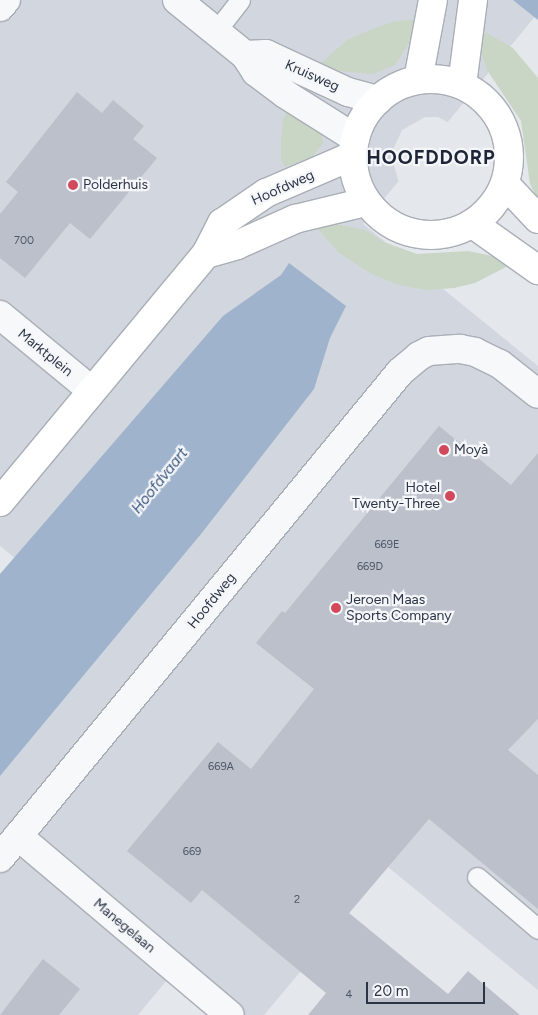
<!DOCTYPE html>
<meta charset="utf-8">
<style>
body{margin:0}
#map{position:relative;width:538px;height:1015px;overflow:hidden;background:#e4e7ec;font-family:Figtree,sans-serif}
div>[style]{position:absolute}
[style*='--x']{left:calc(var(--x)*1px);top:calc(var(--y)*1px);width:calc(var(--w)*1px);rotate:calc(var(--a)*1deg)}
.built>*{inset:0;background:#d2d6de}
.green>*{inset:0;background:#c9d6c5}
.water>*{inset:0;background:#9fb4cc}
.pier>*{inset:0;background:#e4e7ec}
.building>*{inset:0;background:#bbc0ca}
.roads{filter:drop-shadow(1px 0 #a9aeb7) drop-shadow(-1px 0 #a9aeb7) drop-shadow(0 1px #a9aeb7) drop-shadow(0 -1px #a9aeb7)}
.lane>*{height:19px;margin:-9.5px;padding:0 9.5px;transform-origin:9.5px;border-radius:9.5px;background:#f7f8fa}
.street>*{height:28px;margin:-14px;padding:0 14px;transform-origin:14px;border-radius:14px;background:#f7f8fa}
.secondary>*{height:28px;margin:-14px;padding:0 14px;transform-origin:14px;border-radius:14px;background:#fff}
.secondary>.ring{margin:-14px;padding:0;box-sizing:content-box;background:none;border:28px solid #fff;border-radius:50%}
.dots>*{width:14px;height:14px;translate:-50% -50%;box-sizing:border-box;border:2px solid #f4f6f9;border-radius:50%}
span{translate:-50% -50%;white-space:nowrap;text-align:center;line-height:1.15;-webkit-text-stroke:4.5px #f4f6f9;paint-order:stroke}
.number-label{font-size:11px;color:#4f5766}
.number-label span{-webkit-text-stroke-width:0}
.street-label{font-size:14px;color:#2b3445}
.poi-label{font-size:14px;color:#2b3445}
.left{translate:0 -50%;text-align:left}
.right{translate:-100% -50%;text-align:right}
.water-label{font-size:15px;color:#34527a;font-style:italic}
.district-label{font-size:19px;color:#1d2536;font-weight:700;letter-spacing:1px}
.scale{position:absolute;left:366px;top:982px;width:119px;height:22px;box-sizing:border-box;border:2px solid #2b3445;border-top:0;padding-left:6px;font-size:15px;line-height:18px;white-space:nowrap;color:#2b3445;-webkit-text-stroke:4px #f4f6f9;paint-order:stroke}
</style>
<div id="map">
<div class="built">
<i style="clip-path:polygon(0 0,538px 0,538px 13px,363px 224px,538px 366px,538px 990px,388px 867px,264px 1015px,232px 1015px,176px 969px,138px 1015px,0 1015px,0 666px,58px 593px,0 546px)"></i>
</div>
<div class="green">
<i style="clip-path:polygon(417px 19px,413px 37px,395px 65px,373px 74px,339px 71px,320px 64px,347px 40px,370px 30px,392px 22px)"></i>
<i style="clip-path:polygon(481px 30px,513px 48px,538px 78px,538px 200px,530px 184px,521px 121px,487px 70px,481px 52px)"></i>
<i style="clip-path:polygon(289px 107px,322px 131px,323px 143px,312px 157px,285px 167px,281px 159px,281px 142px,283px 120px)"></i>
<i style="clip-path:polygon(330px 223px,365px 230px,384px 242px,417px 254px,468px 251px,493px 256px,508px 266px,475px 283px,454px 288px,428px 290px,398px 285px,370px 273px,338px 252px,317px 228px)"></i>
</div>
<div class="water">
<i style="clip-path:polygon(513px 0,538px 0,538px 20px)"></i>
<i style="clip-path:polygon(289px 263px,346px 306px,330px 338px,314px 389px,201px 534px,0 776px,0 574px,223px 316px,281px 275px)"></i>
</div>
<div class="pier">
<i style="clip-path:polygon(425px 117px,438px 117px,461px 129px,472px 153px,472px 158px,439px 196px,432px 198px,408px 190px,398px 180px,391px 154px,402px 130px)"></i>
</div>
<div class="building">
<i style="clip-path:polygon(77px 92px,102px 113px,113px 100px,144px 126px,133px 139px,157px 158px,90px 239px,70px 223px,25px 278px,0 258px,0 214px,18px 192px,6px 182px)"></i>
<i style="clip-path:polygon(439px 426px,511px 485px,538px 453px,538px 719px,508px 750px,538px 775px,538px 909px,429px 819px,349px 913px,448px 994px,468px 971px,520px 1015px,308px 1015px,326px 993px,202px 890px,191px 903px,127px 851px,218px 742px,251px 769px,314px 689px,256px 643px,282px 611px,285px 613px)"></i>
<i style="clip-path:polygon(43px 959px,80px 989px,59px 1015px,0 1015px)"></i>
</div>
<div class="roads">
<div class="lane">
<i style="--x:216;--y:31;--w:39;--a:-52"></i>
<i style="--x:477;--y:877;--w:80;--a:40.4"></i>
</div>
<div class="street">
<i style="--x:177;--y:0;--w:87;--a:39"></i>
<i style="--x:245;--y:55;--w:20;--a:57"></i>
<i style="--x:256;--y:72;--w:36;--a:37"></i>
<i style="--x:285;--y:94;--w:83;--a:32.2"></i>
<i style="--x:0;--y:7;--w:9;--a:-49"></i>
<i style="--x:245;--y:55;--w:21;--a:-3"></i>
<i style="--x:266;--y:54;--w:90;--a:24.9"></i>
<i style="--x:348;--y:92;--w:31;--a:15"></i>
<i style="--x:0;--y:315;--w:118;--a:39.5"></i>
<i style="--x:18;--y:836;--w:277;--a:40.2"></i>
<i style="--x:0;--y:858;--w:629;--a:-50.54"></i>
<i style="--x:400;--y:372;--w:25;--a:-40"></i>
<i style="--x:419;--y:356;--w:11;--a:-27"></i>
<i style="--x:429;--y:351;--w:31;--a:-4"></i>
<i style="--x:460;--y:349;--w:15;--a:11"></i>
<i style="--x:475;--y:352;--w:28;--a:26"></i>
<i style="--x:500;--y:364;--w:48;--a:38.3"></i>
</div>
<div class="secondary">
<i class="ring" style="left:353px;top:79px;width:128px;height:128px"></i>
<i style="--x:418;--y:80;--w:81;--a:-79.4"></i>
<i style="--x:462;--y:85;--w:86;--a:-82.6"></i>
<i style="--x:505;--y:184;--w:48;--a:46.7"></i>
<i style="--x:473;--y:224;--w:80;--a:35.3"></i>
<i style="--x:206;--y:254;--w:32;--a:-16"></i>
<i style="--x:237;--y:245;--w:64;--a:-24.1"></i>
<i style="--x:295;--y:219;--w:73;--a:-13.5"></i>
<i style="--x:0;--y:502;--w:322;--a:-50.3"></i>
<i style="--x:206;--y:254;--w:35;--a:-63"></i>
<i style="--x:222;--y:223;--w:53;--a:-34.3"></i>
<i style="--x:266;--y:193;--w:94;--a:-23.3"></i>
</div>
</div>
<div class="dots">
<i style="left:73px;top:185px;background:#d1495b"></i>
<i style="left:444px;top:450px;background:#d1495b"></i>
<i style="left:450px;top:496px;background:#d1495b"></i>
<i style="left:336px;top:608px;background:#d1495b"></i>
</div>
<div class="number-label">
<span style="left:24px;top:241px">700</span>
<span style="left:387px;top:545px">669E</span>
<span style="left:370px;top:567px">669D</span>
<span style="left:221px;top:767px">669A</span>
<span style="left:192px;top:852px">669</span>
<span style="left:297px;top:900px">2</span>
<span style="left:349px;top:995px">4</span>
</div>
<div class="street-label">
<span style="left:312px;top:76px;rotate:24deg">Kruisweg</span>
<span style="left:283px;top:188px;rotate:-24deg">Hoofdweg</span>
<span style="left:45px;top:353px;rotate:39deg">Marktplein</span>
<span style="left:212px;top:601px;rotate:-51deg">Hoofdweg</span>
<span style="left:124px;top:926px;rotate:40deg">Manegelaan</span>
</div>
<div class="poi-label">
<span class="left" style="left:83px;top:185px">Polderhuis</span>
<span class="left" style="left:454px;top:450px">Moyà</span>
<span class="right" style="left:440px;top:496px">Hotel<br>Twenty-Three</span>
<span class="left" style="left:346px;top:608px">Jeroen Maas<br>Sports Company</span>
</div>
<div class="water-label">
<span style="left:160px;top:481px;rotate:-51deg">Hoofdvaart</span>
</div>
<div class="district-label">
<span style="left:431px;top:158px">HOOFDDORP</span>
</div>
<div class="scale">20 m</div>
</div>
